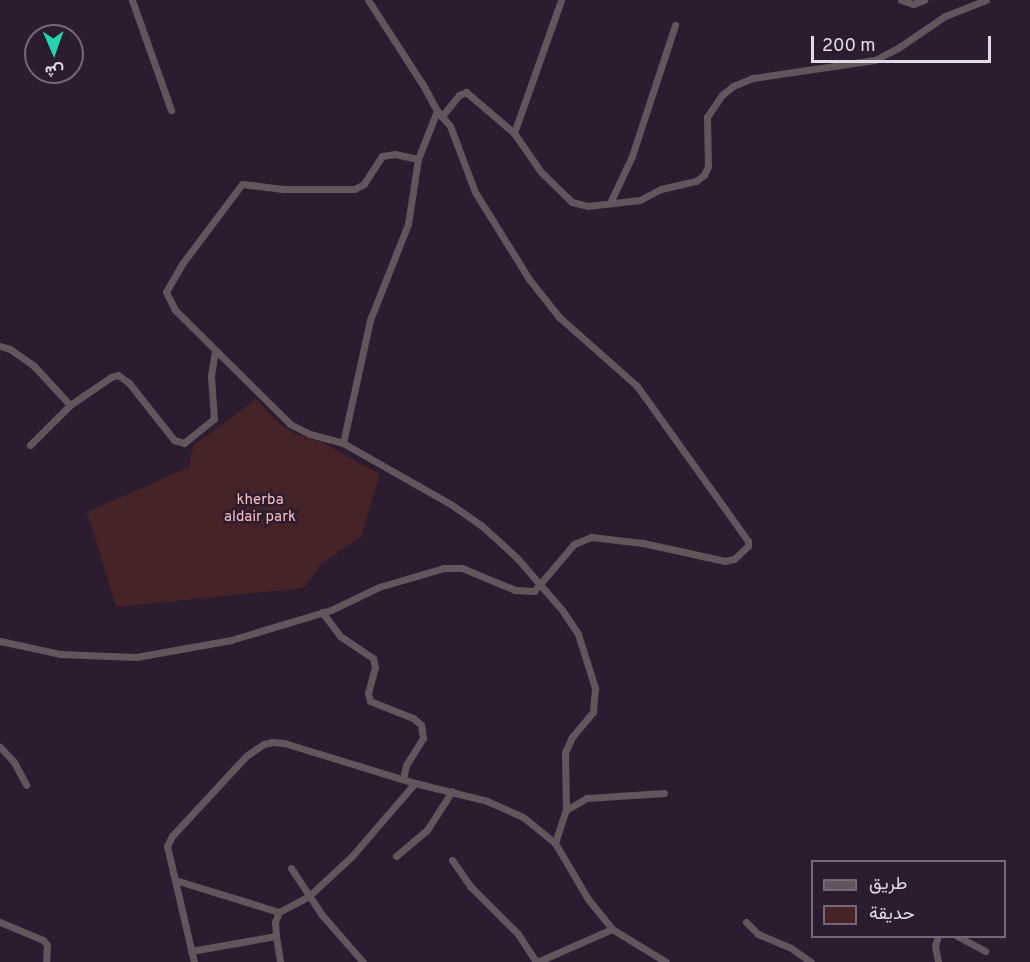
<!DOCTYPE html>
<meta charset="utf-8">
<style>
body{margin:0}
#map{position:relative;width:1030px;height:962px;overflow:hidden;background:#2b1c30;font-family:Overpass,Vazirmatn,sans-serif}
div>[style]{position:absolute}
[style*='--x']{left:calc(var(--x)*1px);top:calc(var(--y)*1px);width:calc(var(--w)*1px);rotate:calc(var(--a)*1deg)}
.green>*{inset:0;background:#452326}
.minor>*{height:7px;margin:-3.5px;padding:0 3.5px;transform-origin:3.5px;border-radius:3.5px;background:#62565c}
span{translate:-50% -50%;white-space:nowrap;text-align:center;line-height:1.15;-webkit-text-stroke:5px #2b1c30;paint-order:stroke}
.park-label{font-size:15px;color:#fbbfc1}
.legend{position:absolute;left:811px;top:860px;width:195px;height:78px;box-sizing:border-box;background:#2b1c30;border:2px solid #756879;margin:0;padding:8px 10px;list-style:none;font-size:18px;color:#e4dae7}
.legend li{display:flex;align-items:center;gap:12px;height:30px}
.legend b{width:30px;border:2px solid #756879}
.north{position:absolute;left:24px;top:24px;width:60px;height:60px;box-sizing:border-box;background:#2b1c30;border:2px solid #756879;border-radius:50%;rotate:178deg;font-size:16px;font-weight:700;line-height:24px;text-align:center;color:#e4dae7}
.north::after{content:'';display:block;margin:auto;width:21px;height:27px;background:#22d5af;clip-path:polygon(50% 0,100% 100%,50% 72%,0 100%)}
.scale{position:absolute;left:811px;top:36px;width:180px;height:27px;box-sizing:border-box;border:3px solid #e4dae7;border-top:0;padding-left:8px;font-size:18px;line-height:21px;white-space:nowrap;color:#e4dae7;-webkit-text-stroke:4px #2b1c30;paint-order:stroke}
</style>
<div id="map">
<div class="green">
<i style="clip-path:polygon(256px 399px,281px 425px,293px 433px,323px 443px,380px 474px,361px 537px,321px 564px,304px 588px,116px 607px,87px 512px,189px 467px,193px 446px)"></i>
</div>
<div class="minor">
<i style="--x:132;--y:0;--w:117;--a:70.5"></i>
<i style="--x:901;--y:0;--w:13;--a:18"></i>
<i style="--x:913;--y:4;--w:12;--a:-20"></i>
<i style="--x:442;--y:116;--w:27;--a:-51"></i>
<i style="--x:459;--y:95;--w:8;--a:-23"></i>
<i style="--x:466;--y:92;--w:63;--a:40.5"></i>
<i style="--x:514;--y:133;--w:141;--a:-70.5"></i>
<i style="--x:514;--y:133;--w:47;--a:55.3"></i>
<i style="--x:541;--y:172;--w:43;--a:44.1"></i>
<i style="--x:572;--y:202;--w:16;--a:14"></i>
<i style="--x:588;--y:206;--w:52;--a:-6.6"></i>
<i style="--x:640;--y:200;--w:24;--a:-28"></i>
<i style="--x:661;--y:189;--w:36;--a:-13"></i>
<i style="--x:696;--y:181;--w:10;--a:-37"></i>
<i style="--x:704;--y:175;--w:10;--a:-66"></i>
<i style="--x:708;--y:166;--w:49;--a:-91.2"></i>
<i style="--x:707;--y:117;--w:27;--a:-56"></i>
<i style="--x:722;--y:95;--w:14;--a:-39"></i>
<i style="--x:733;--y:86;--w:22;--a:-22"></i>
<i style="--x:753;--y:78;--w:123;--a:-8.4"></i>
<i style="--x:875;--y:60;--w:26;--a:-28"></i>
<i style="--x:898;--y:48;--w:57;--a:-34.2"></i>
<i style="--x:945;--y:16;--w:44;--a:-21.3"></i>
<i style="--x:418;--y:159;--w:24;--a:-168"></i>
<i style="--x:395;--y:154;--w:13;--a:171"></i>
<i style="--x:382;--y:156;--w:33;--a:123"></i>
<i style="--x:364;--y:184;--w:11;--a:153"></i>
<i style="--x:354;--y:189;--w:71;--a:180"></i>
<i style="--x:283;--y:189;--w:41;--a:-173"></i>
<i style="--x:242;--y:184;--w:100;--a:126.9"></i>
<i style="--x:182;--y:264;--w:32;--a:120"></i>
<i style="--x:166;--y:292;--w:20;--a:63"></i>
<i style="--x:175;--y:310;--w:162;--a:44.7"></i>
<i style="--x:290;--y:424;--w:22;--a:27"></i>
<i style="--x:310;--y:434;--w:34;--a:15"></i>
<i style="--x:343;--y:443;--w:125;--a:29.6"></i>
<i style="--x:452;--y:505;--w:35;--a:35"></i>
<i style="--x:481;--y:525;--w:49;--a:42.5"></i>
<i style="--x:517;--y:558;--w:69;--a:49.1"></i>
<i style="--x:562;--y:610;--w:29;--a:56"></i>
<i style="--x:578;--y:634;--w:57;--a:72.5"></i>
<i style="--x:595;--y:688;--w:24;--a:95"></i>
<i style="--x:593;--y:712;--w:33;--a:130"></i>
<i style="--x:572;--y:737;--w:17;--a:114"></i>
<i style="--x:565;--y:753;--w:57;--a:89"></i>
<i style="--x:610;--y:203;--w:52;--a:-64.9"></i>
<i style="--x:632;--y:156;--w:138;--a:-71.8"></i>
<i style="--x:0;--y:346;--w:10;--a:17"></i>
<i style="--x:10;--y:349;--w:28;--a:35"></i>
<i style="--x:33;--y:365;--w:54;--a:47.2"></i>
<i style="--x:343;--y:443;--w:126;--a:-77.6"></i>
<i style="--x:370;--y:320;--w:103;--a:-68.4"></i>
<i style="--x:408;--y:224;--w:66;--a:-81.3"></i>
<i style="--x:418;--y:159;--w:52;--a:-68.4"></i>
<i style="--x:30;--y:445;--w:57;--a:-45"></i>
<i style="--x:70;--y:405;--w:50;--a:-34.3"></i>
<i style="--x:111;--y:377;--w:7;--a:-16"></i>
<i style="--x:118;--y:375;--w:14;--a:36"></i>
<i style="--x:129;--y:383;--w:73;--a:51.7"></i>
<i style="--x:174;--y:440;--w:10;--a:17"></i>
<i style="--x:184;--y:443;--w:38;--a:-39"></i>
<i style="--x:214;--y:419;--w:43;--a:-94"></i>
<i style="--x:211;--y:376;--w:25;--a:-81"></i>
<i style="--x:322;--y:612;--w:30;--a:53"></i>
<i style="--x:340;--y:636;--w:40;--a:34"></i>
<i style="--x:373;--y:658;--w:9;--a:77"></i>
<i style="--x:375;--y:667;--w:27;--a:105"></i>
<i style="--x:368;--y:693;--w:8;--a:76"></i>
<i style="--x:370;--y:701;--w:46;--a:21.6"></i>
<i style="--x:413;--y:718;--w:11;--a:41"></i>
<i style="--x:421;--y:725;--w:13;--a:81"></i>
<i style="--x:423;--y:738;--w:32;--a:122"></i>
<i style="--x:406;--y:765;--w:14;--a:102"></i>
<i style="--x:0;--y:641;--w:61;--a:12.2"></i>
<i style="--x:60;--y:654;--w:76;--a:2.3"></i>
<i style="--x:136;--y:657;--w:97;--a:-10.1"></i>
<i style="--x:231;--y:640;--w:104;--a:-16.7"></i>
<i style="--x:331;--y:610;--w:53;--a:-25.6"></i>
<i style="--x:379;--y:587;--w:68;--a:-16.3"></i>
<i style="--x:444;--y:568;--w:18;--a:0"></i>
<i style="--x:462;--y:568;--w:57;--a:22.5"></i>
<i style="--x:515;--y:590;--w:19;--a:3"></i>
<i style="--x:534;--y:591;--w:62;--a:-49.6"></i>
<i style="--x:574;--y:544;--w:18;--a:-22"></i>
<i style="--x:591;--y:537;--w:52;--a:6.6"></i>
<i style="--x:643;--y:543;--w:84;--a:12.4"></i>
<i style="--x:725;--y:561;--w:9;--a:-13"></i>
<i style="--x:734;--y:559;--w:19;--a:-43"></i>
<i style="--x:748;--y:546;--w:5;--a:-90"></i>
<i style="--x:748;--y:541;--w:191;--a:-125.6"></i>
<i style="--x:637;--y:386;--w:104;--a:-138.5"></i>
<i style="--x:559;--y:317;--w:48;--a:-128.3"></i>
<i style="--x:529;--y:279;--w:102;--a:-121.8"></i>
<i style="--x:475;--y:192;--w:71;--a:-110.7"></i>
<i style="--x:450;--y:126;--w:20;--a:-131"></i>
<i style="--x:437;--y:111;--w:30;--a:-118"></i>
<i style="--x:423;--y:85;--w:101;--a:-122.9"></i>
<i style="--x:0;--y:747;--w:21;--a:47"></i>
<i style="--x:14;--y:762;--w:26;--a:62"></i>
<i style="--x:555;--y:843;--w:35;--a:-72"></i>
<i style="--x:566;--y:810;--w:24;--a:-30"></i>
<i style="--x:587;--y:798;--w:77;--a:-3.7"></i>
<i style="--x:396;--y:856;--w:40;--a:-40"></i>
<i style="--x:427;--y:830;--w:46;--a:-57.3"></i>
<i style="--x:452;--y:860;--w:32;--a:55"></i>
<i style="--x:470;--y:886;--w:68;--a:45"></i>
<i style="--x:518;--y:934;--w:33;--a:57"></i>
<i style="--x:291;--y:868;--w:56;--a:56.6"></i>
<i style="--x:322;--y:915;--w:62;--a:48.9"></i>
<i style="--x:175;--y:880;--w:109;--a:17.1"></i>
<i style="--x:0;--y:922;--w:47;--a:22.7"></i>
<i style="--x:43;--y:940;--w:6;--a:51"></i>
<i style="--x:47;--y:945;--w:17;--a:93"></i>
<i style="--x:746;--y:922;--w:17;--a:45"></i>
<i style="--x:758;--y:934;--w:36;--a:23"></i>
<i style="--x:791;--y:948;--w:24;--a:35"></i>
<i style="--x:276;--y:936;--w:26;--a:81"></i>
<i style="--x:938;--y:936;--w:10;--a:107"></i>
<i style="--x:935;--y:946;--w:16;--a:79"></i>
<i style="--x:957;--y:936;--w:32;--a:28"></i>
<i style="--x:191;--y:951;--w:86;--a:-10"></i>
<i style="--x:276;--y:936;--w:14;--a:-94"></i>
<i style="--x:275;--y:922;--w:11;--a:-68"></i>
<i style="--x:279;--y:912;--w:34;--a:-28"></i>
<i style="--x:309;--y:896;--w:59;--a:-42.9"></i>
<i style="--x:352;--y:856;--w:96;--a:-49.2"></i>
<i style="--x:194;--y:962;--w:119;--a:-103.1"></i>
<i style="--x:167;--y:846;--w:11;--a:-63"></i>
<i style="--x:172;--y:836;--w:109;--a:-47.2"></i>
<i style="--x:246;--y:756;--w:22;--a:-34"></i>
<i style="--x:264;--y:744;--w:8;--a:-14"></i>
<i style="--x:272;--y:742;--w:12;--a:5"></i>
<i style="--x:284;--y:743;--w:137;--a:17"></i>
<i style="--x:415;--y:783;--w:74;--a:14"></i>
<i style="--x:487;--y:801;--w:39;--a:24"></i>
<i style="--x:523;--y:817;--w:41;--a:39.1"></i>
<i style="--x:555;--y:843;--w:65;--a:59.5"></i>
<i style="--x:588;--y:899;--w:38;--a:51"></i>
<i style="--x:612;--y:929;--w:63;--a:31.4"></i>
<i style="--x:537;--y:962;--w:82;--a:-23.7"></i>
</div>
<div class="park-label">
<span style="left:260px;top:509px">kherba<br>aldair park</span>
</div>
<ul class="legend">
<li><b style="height:8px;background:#62565c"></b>طريق</li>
<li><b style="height:16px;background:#452326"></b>حديقة</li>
</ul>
<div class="north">ش</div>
<div class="scale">200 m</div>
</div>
